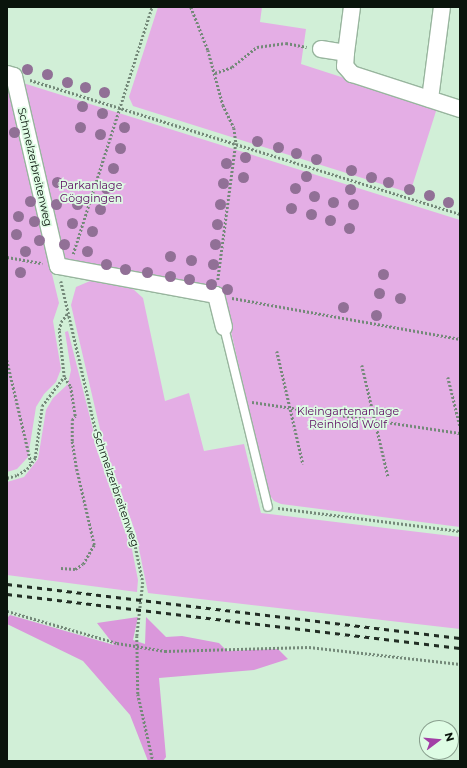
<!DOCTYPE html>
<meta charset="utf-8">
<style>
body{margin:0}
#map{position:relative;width:467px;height:768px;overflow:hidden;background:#d1efd7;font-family:Montserrat,sans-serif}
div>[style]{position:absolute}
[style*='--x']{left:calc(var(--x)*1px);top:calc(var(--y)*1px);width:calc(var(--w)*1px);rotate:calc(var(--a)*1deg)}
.green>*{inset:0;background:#e4aee5}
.forest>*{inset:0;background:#da97db}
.path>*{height:2.5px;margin-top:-1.25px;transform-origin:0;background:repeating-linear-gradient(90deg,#748979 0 2px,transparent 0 4px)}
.roads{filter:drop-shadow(1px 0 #98b59e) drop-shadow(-1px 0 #98b59e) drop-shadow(0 1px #98b59e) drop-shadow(0 -1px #98b59e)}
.lane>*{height:8px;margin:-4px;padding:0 4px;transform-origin:4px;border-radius:4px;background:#fff}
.street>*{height:16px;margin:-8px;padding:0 8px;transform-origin:8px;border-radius:8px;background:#fff}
.rail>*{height:3px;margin-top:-1.5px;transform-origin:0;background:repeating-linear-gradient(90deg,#222e24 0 5px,transparent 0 10px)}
.trees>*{width:11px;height:11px;margin:-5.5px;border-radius:50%;background:#917096}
span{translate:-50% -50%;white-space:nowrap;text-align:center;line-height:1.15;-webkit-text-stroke:3.5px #defce4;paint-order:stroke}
.street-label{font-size:11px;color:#0a140c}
.park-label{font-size:11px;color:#5c0860}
.frame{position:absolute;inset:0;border:8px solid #0a140c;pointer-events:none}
.north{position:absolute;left:419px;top:720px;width:40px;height:40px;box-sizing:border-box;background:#defce4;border:1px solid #899f8e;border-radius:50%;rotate:74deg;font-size:11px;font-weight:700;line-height:16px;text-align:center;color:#0a140c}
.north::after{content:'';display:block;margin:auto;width:14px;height:18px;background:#a23fa6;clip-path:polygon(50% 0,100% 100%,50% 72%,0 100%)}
</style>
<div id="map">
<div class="green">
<i style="clip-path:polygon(158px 7px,262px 7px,260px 22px,306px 29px,301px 64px,437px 108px,410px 193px,133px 106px,129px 97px)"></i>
<i style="clip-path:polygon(7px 78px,460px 220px,460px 527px,281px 504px,274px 501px,268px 493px,224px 301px,51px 270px,59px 303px,53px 321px,61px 369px,56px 382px,44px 394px,36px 407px,28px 457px,17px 469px,7px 472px)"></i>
<i style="clip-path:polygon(90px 281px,133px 289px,143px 298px,165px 401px,189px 393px,204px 451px,244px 444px,261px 513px,460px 537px,460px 629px,148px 593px,136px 534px,103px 442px,71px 305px,76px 287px)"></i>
<i style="clip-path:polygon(68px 331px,97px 445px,129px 534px,138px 580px,137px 592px,7px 575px,7px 482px,24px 477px,38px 459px,46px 410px,53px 398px,68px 384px,71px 370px,65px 332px)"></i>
</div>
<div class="forest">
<i style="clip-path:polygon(10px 615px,114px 645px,97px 623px,138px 617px,133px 640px,145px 644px,146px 617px,166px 637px,182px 636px,219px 643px,227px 651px,278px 649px,288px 659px,254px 670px,159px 678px,166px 757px,163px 761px,148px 761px,130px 715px,83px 661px,7px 624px,7px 618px)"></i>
</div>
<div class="path">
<i style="--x:191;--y:7;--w:46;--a:68.4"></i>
<i style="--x:208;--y:50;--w:57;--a:74.7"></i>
<i style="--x:223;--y:105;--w:25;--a:64"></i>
<i style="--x:234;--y:128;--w:15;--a:82"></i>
<i style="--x:236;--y:143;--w:138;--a:97.5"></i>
<i style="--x:215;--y:73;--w:18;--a:-19"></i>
<i style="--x:232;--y:67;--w:32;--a:-39"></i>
<i style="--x:257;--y:47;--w:29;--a:-8"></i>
<i style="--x:286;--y:43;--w:21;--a:11"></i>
<i style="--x:30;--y:80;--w:450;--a:17.3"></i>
<i style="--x:73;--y:254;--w:259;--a:-72.3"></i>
<i style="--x:7;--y:257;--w:36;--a:10"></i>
<i style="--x:61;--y:281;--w:167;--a:76.9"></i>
<i style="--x:99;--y:444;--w:97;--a:69.5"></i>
<i style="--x:133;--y:535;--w:48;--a:78"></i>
<i style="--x:143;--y:582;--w:54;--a:96.3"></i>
<i style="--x:137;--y:636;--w:58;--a:89"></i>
<i style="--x:138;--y:694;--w:69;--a:77.4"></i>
<i style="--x:232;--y:298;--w:232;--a:10.2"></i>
<i style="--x:277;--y:351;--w:116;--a:77"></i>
<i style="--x:7;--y:360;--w:105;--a:76.8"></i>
<i style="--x:362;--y:365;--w:114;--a:76.8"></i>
<i style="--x:448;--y:377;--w:50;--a:76.2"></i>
<i style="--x:252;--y:402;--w:210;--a:8.5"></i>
<i style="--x:7;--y:478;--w:10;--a:-17"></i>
<i style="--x:17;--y:475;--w:12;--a:-31"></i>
<i style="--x:27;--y:469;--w:14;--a:-54"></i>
<i style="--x:35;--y:458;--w:52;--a:-82.3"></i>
<i style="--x:42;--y:406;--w:36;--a:-53"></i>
<i style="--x:64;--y:377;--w:47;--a:-96.1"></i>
<i style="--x:59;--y:330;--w:8;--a:-76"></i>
<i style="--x:61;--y:322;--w:10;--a:-53"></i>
<i style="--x:278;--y:508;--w:183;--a:7.2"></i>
<i style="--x:61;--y:568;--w:14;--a:4"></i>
<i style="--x:75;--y:569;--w:9;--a:-32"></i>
<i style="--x:83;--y:564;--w:22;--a:-60"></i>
<i style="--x:94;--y:545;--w:80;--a:-103"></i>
<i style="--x:76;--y:467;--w:26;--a:-99"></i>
<i style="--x:72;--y:441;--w:21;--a:-90"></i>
<i style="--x:72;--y:420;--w:5;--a:-53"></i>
<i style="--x:75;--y:416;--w:30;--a:-99"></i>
<i style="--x:70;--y:386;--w:11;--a:-124"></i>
<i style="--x:7;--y:611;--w:115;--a:16.2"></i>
<i style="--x:117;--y:643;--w:49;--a:9.5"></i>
<i style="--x:165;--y:651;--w:144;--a:-1.6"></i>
<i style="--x:309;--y:647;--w:152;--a:6.4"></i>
</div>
<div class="roads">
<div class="lane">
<i style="--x:224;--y:327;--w:185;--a:76.3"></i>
</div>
<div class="street">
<i style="--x:321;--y:49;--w:25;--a:9"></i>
<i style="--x:346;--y:53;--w:13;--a:94"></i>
<i style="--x:345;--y:66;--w:11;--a:49"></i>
<i style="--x:352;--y:74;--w:114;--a:18"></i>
<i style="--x:346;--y:53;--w:46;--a:-82.6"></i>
<i style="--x:7;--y:74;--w:7;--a:16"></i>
<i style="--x:14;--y:76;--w:195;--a:77"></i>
<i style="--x:58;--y:266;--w:161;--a:10.4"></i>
<i style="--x:216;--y:295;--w:33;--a:76"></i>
<i style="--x:430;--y:99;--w:93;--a:-82.6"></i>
</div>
</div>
<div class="rail">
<i style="--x:7;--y:584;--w:456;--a:6.8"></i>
<i style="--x:7;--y:594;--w:456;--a:6.8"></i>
</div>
<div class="trees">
<i style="left:27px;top:69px"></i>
<i style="left:47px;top:74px"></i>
<i style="left:67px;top:82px"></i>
<i style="left:85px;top:87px"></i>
<i style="left:104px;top:92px"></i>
<i style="left:82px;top:106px"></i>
<i style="left:102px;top:113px"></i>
<i style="left:80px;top:127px"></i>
<i style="left:124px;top:127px"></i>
<i style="left:14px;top:132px"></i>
<i style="left:100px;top:134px"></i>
<i style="left:257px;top:141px"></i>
<i style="left:278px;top:147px"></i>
<i style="left:120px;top:148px"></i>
<i style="left:296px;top:153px"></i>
<i style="left:245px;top:157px"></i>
<i style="left:316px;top:159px"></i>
<i style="left:226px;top:163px"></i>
<i style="left:113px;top:168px"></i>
<i style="left:351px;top:170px"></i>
<i style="left:306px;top:176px"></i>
<i style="left:243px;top:177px"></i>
<i style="left:371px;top:177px"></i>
<i style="left:57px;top:182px"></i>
<i style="left:388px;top:182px"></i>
<i style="left:223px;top:183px"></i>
<i style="left:106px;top:188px"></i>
<i style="left:295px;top:188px"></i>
<i style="left:350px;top:189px"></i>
<i style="left:409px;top:189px"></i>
<i style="left:429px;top:195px"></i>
<i style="left:314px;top:196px"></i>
<i style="left:30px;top:201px"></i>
<i style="left:333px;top:202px"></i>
<i style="left:448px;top:202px"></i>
<i style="left:56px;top:204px"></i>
<i style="left:77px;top:204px"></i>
<i style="left:220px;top:204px"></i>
<i style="left:353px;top:204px"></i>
<i style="left:291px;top:208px"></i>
<i style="left:100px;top:209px"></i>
<i style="left:311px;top:214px"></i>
<i style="left:18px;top:216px"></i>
<i style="left:330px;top:220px"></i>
<i style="left:34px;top:221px"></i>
<i style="left:72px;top:223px"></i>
<i style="left:217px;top:224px"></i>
<i style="left:349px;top:228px"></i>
<i style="left:92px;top:231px"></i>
<i style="left:16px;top:234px"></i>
<i style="left:39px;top:240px"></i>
<i style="left:64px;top:244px"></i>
<i style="left:215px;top:244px"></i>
<i style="left:25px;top:251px"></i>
<i style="left:87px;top:251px"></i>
<i style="left:170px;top:256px"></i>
<i style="left:191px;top:260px"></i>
<i style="left:106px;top:264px"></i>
<i style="left:213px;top:264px"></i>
<i style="left:125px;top:269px"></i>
<i style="left:20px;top:272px"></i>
<i style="left:147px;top:272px"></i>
<i style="left:383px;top:274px"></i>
<i style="left:170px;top:276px"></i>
<i style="left:189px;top:279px"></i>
<i style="left:211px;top:284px"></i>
<i style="left:227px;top:289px"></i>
<i style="left:379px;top:293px"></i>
<i style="left:400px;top:298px"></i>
<i style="left:343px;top:307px"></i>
<i style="left:376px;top:315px"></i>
</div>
<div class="street-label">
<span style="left:35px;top:167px;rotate:77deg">Schmelzerbreitenweg</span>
<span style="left:116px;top:489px;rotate:71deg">Schmelzerbreitenweg</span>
</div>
<div class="park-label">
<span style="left:91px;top:192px">Parkanlage<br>Göggingen</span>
<span style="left:348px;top:418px">Kleingartenanlage<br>Reinhold Wolf</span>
</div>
<div class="frame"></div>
<div class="north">N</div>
</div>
